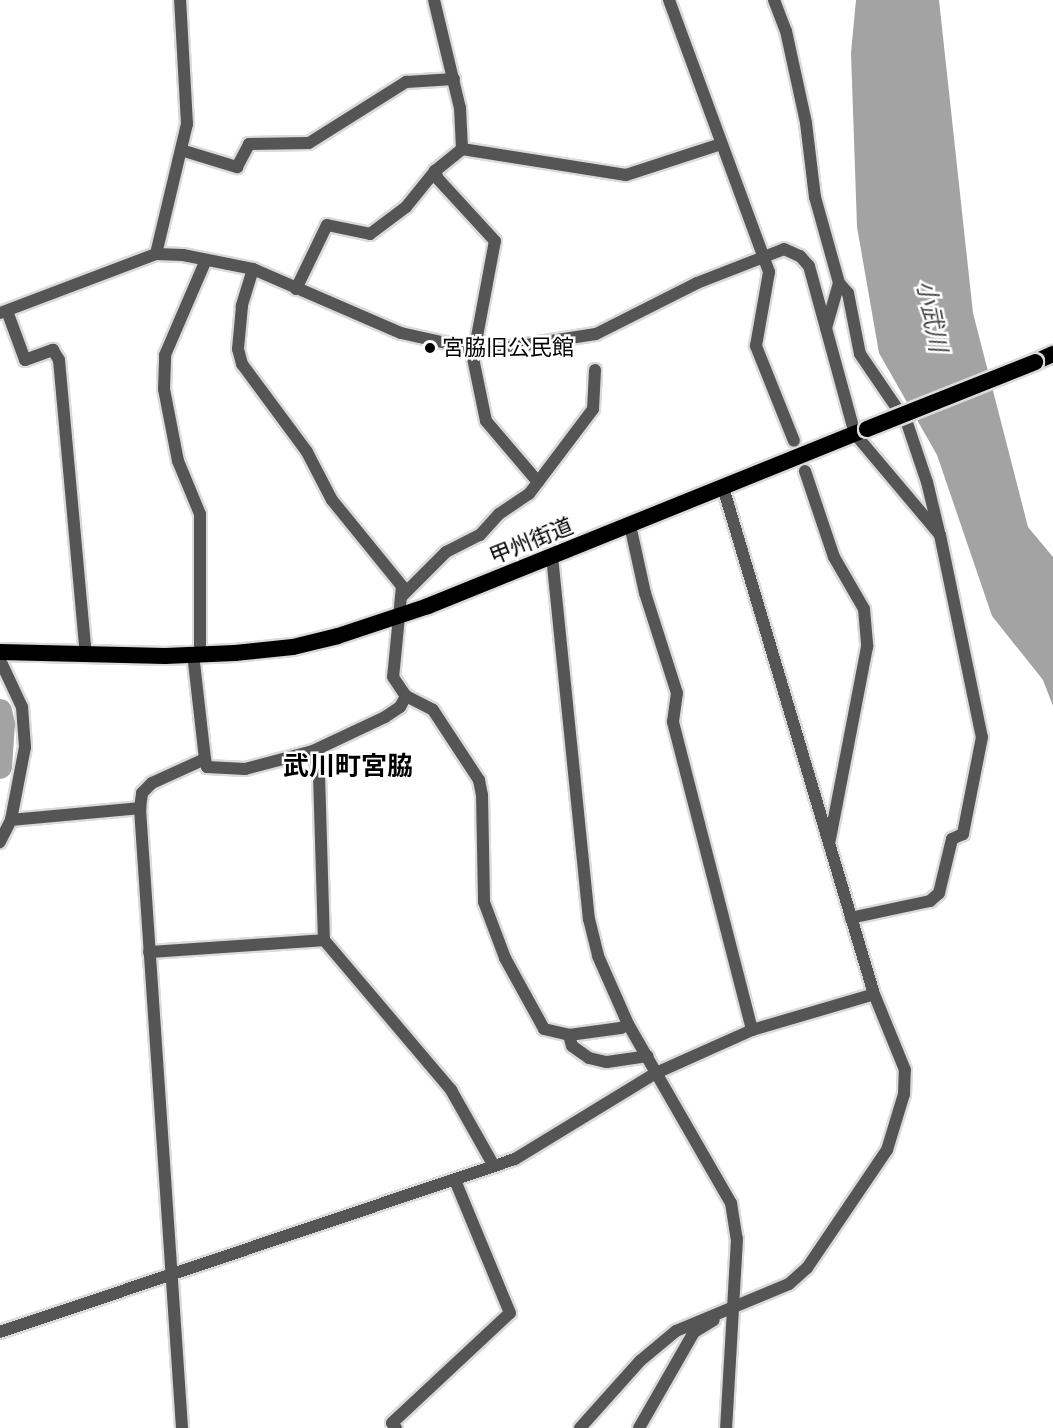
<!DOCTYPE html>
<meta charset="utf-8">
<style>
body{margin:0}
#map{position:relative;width:1053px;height:1428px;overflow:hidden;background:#fff;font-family:Jost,"Noto Sans JP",sans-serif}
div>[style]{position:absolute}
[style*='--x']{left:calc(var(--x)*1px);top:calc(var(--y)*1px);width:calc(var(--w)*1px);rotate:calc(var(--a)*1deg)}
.water>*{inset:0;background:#a3a3a3}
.river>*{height:24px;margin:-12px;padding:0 12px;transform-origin:12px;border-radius:12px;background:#a3a3a3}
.roads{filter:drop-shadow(2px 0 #dbdbdb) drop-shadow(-2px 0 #dbdbdb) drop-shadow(0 2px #dbdbdb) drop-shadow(0 -2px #dbdbdb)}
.minor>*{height:12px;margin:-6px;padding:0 6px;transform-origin:6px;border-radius:6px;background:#555}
.tertiary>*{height:12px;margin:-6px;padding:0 6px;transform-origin:6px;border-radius:6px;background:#555}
.trunk>*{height:16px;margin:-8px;padding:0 8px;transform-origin:8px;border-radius:8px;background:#000}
.bridges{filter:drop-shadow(2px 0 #dbdbdb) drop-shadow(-2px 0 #dbdbdb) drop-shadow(0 2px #dbdbdb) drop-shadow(0 -2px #dbdbdb)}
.trunk-bridge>*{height:16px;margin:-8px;padding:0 8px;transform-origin:8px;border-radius:8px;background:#000}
.dots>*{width:16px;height:16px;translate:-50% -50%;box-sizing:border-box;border:3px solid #fff;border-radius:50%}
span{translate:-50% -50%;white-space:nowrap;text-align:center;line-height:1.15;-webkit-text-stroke:5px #fff;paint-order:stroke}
.poi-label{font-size:22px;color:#000}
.left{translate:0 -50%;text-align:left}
.street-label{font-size:22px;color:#000}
.water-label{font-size:24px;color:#444;font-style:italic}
.quarter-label{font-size:26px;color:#000;font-weight:700}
</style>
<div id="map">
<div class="water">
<i style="clip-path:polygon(856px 0,939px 0,973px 313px,1028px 527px,1053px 557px,1053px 706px,1043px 680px,992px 616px,937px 455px,879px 353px,857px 227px,851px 53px)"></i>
</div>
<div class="river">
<i style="--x:0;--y:711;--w:13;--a:77"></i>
<i style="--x:3;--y:724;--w:43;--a:94"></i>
</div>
<div class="roads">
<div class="minor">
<i style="--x:434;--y:0;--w:111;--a:76.5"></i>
<i style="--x:460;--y:108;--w:41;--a:87.2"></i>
<i style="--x:669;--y:0;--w:290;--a:69.8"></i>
<i style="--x:769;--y:272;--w:75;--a:100"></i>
<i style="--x:756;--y:346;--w:102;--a:68.2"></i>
<i style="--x:774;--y:0;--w:33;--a:69"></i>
<i style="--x:786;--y:31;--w:94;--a:77.7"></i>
<i style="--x:806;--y:123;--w:75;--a:83.1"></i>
<i style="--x:815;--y:197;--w:89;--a:74.4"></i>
<i style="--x:181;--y:150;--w:59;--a:16.9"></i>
<i style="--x:237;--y:167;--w:26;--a:-62"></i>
<i style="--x:249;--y:144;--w:60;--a:-1"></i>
<i style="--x:309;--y:143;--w:115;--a:-32.2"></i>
<i style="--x:406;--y:82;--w:48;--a:-3.6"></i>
<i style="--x:156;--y:254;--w:134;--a:-76.6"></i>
<i style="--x:187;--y:124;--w:124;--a:-93.2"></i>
<i style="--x:253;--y:269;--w:39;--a:107"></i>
<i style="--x:242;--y:306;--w:43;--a:95.3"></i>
<i style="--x:238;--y:349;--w:16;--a:75"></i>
<i style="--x:242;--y:364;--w:109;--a:53.5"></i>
<i style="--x:307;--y:452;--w:54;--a:62.5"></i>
<i style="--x:332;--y:500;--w:111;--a:50.9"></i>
<i style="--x:402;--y:586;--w:91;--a:95.6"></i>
<i style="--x:393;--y:677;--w:23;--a:56"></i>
<i style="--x:406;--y:696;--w:30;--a:27"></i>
<i style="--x:433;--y:710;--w:84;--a:56.7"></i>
<i style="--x:479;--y:780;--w:15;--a:79"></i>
<i style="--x:482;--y:795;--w:107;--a:88.9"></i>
<i style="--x:484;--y:902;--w:60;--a:69.4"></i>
<i style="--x:505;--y:958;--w:81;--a:61.2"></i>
<i style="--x:544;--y:1029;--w:26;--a:13"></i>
<i style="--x:569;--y:1035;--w:52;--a:-7.7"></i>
<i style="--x:621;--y:1028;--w:8;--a:-30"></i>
<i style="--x:296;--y:289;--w:71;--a:-64.2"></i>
<i style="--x:327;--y:225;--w:44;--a:11.8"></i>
<i style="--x:370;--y:234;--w:45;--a:-36.9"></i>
<i style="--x:406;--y:207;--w:46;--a:-51.1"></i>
<i style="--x:7;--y:311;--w:52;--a:69.8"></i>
<i style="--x:25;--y:360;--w:30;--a:-20"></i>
<i style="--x:53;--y:350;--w:12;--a:59"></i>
<i style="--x:59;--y:360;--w:295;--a:84.8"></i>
<i style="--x:0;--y:313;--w:167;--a:-20.7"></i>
<i style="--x:156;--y:254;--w:27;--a:2"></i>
<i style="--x:183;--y:255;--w:71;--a:11.3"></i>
<i style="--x:253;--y:269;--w:161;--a:23.4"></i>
<i style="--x:401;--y:333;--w:74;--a:12.5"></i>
<i style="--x:473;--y:349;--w:26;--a:0"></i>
<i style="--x:499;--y:349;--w:98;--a:-8.8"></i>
<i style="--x:596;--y:334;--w:113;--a:-26.8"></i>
<i style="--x:697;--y:283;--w:93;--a:-21.3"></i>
<i style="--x:784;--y:249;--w:17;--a:24"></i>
<i style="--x:800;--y:256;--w:13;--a:48"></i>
<i style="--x:809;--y:266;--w:174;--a:74.7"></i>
<i style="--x:855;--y:434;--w:132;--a:49.9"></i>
<i style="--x:940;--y:535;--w:206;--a:78.3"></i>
<i style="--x:982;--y:737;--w:99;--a:101.1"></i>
<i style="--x:963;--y:834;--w:12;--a:156"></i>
<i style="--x:952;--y:839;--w:56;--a:103.5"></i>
<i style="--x:939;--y:893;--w:12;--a:138"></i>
<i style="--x:930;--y:901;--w:81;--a:167.9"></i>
<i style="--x:826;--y:328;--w:47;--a:-73.9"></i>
<i style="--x:839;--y:283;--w:13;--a:48"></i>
<i style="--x:848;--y:293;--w:62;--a:78.9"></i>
<i style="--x:860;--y:354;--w:83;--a:55.7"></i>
<i style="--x:907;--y:423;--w:62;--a:71.3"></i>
<i style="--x:927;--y:482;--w:51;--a:76.5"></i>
<i style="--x:805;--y:471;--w:91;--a:71.4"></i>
<i style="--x:834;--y:557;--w:60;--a:60"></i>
<i style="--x:864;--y:609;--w:38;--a:85"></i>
<i style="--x:867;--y:647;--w:197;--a:100.9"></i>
<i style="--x:538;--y:482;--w:80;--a:-130.4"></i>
<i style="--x:486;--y:421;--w:64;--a:-101.7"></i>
<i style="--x:473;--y:358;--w:119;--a:-79.4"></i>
<i style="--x:495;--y:241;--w:84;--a:-132.6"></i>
<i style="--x:438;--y:179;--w:9;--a:-111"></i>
<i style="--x:435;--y:171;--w:35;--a:-39"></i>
<i style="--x:462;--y:149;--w:166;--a:9"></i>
<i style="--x:626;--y:175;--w:100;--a:-18.1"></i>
<i style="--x:630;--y:525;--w:70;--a:77.6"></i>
<i style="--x:645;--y:593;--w:105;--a:72.3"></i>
<i style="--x:677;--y:693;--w:29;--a:98"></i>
<i style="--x:673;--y:722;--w:318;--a:75.6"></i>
<i style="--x:401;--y:597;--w:64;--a:-45"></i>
<i style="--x:446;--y:552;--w:38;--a:-27"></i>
<i style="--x:480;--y:535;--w:28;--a:-48"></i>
<i style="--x:499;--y:514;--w:36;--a:-34"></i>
<i style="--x:529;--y:494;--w:106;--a:-53"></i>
<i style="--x:593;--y:409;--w:39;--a:-87"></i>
<i style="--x:200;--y:654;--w:140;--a:-90"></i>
<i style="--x:200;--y:514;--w:57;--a:-112.5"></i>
<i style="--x:178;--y:461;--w:73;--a:-101"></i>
<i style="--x:164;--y:389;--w:34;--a:-88"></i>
<i style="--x:165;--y:355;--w:103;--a:-66.7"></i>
<i style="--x:0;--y:660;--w:52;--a:64.9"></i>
<i style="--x:22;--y:707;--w:40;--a:85.7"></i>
<i style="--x:25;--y:747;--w:74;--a:100.9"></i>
<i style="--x:11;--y:820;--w:25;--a:117"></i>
<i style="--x:313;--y:751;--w:24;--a:75"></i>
<i style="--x:319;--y:774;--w:166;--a:88.3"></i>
<i style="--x:324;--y:940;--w:197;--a:49.7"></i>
<i style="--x:451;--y:1090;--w:87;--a:60.5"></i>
<i style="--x:205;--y:759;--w:8;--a:76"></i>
<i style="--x:207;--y:767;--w:38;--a:3"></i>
<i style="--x:245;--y:769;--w:70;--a:-14.8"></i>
<i style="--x:313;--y:751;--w:80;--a:-25.3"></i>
<i style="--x:385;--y:717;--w:18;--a:-34"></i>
<i style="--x:400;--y:707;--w:13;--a:-61"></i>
<i style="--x:11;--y:820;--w:130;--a:-5.3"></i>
<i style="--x:149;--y:952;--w:175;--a:-3.9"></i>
<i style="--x:569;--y:1035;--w:11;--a:75"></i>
<i style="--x:572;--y:1046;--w:21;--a:35"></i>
<i style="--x:589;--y:1058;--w:18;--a:13"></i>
<i style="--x:607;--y:1062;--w:41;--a:-8.3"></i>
<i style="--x:0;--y:1332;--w:543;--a:-18.57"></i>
<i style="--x:515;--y:1159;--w:165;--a:-31.4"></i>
<i style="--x:656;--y:1073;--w:105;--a:-24.1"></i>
<i style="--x:752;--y:1030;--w:127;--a:-16.4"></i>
<i style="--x:182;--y:1428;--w:621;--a:-93.88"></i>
<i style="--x:140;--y:808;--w:15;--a:-82"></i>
<i style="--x:142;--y:793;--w:14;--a:-45"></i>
<i style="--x:152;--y:783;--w:58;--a:-24.4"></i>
<i style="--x:205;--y:759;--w:106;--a:-96.5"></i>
<i style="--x:396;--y:1428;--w:6;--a:-129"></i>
<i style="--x:392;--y:1423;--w:161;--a:-43"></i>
<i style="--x:510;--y:1313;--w:144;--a:-112.5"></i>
<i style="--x:580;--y:1428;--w:90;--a:-48.2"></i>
<i style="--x:640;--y:1361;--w:47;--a:-39.8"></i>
<i style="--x:676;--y:1331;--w:122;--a:-22.6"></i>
<i style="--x:789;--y:1284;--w:24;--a:-42"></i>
<i style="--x:807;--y:1268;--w:143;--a:-55.9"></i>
<i style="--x:887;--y:1150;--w:59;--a:-73.1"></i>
<i style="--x:904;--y:1094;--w:24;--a:-88"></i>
<i style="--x:905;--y:1070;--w:82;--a:-112.2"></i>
<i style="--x:874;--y:994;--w:529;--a:-106.59"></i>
<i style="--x:639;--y:1428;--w:111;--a:-60.2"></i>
<i style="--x:694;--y:1332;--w:23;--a:-31"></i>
</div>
<div class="tertiary">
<i style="--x:552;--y:556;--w:365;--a:84.2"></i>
<i style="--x:589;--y:919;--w:38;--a:76"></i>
<i style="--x:598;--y:956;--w:74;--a:66.2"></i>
<i style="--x:628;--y:1024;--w:207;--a:60.1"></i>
<i style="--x:731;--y:1203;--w:36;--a:81"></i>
<i style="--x:737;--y:1239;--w:189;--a:93.3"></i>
</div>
<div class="trunk">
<i style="--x:1035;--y:362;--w:20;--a:-24"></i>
<i style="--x:0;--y:652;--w:165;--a:1.4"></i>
<i style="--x:165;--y:656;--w:70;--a:-2.5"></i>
<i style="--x:235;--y:653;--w:58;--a:-5.9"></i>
<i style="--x:293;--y:647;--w:46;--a:-13.7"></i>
<i style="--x:338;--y:636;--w:95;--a:-18.4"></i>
<i style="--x:428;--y:606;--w:473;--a:-22"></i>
</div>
</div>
<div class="bridges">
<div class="trunk-bridge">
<i style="--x:867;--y:429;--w:181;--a:-21.7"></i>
</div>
</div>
<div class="dots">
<i style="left:430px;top:348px;background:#000"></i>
</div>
<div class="poi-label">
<span class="left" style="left:442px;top:348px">宮脇旧公民館</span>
</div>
<div class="street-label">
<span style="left:531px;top:541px;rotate:-22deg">甲州街道</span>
</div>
<div class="water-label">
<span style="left:932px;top:316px;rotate:79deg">小武川</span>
</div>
<div class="quarter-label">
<span style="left:348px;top:767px">武川町宮脇</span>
</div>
</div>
